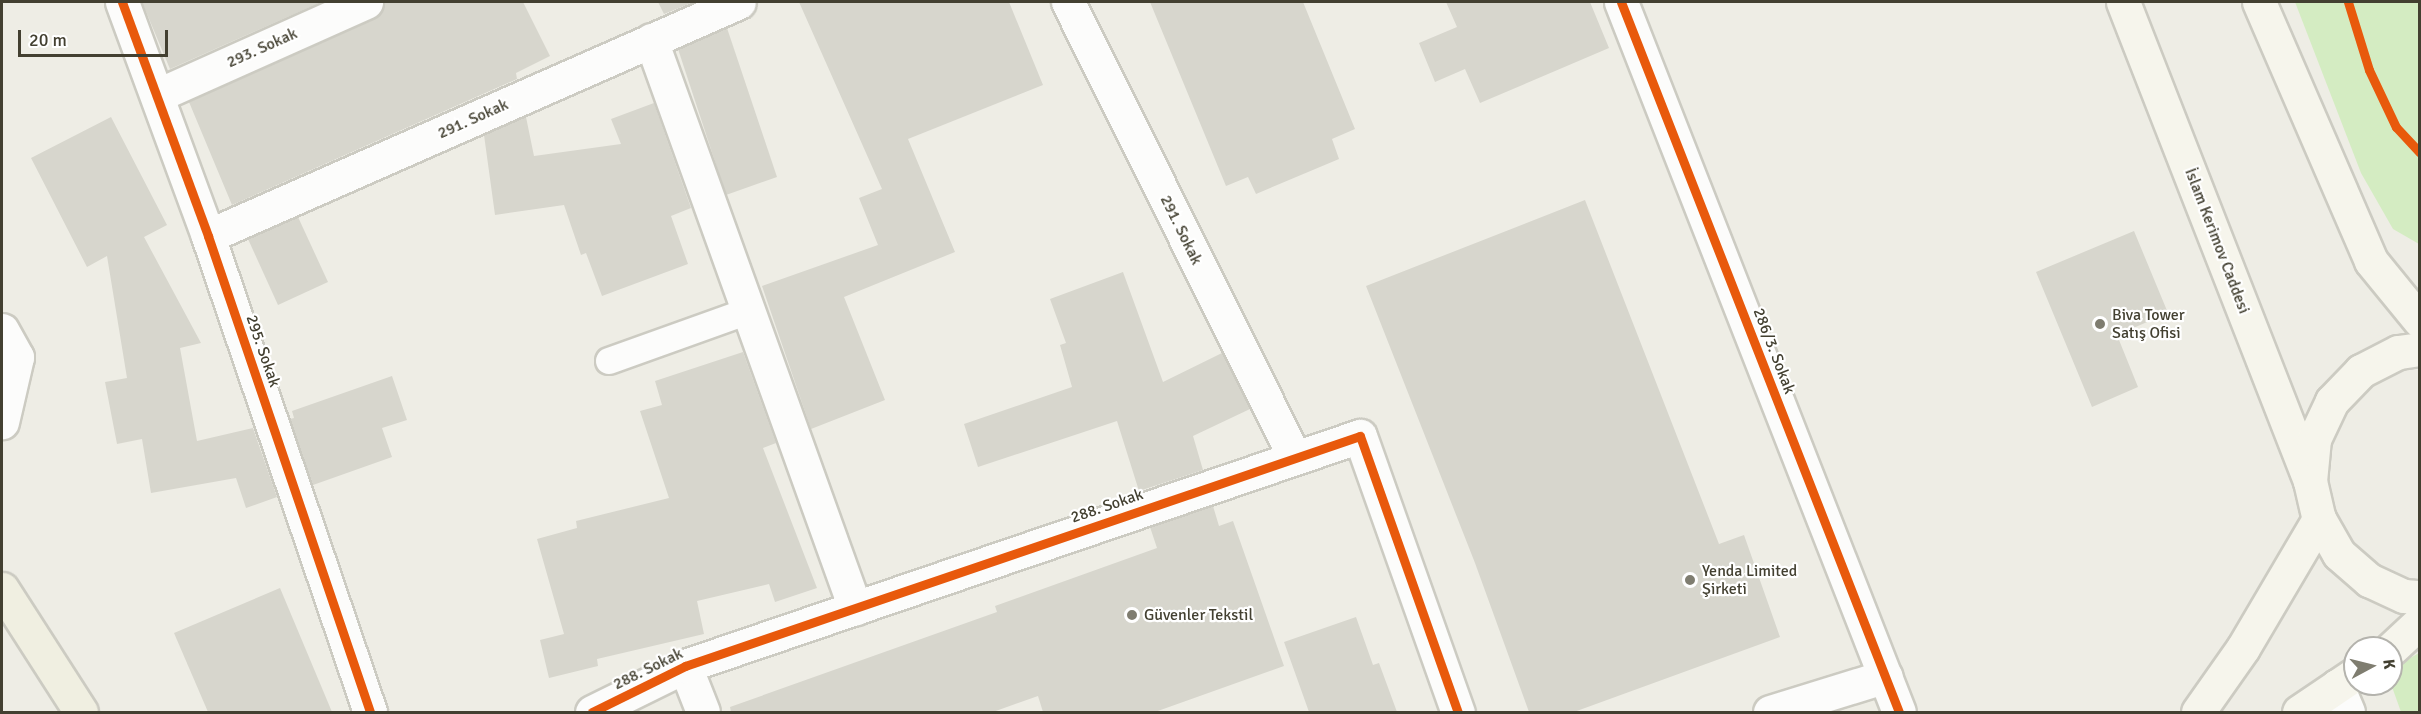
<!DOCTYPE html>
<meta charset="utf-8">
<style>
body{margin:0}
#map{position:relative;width:2421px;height:714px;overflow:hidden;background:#eeede5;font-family:Signika,sans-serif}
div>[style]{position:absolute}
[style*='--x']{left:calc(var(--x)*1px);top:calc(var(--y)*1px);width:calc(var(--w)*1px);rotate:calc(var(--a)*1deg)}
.green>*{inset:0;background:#d4ecc2}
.building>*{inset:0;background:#d7d6cd}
.roads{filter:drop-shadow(2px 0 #cccbc2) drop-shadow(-2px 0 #cccbc2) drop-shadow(0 2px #cccbc2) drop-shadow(0 -2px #cccbc2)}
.service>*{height:26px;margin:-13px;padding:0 13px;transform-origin:13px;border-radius:13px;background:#fcfcfb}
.minor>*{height:33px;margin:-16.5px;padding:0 16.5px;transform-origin:16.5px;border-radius:16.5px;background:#fcfcfb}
.secondary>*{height:33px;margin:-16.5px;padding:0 16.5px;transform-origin:16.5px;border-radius:16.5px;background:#f6f5ec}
.primary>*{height:33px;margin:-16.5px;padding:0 16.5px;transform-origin:16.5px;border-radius:16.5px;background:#f0efe1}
.cycleway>*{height:9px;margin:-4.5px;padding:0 4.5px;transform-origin:4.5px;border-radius:4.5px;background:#e8590c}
.dots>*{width:16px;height:16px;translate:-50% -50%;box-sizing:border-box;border:3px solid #fff;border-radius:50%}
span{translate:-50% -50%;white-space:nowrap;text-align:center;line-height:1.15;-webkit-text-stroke:4.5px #fff;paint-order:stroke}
.street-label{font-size:16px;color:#434031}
.poi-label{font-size:16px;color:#434031}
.left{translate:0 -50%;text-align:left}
.frame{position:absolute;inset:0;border:3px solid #434031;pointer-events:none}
.north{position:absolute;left:2343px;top:636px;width:60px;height:60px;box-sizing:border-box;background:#fff;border:2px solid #b4b3ad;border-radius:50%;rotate:83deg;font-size:16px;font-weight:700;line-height:24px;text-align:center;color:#434031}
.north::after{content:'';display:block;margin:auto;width:21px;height:27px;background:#7f7d70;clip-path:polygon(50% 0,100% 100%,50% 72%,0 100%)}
.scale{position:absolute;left:18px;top:30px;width:150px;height:27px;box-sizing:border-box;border:3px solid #434031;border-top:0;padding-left:8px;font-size:18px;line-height:21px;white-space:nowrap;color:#434031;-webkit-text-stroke:4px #fff;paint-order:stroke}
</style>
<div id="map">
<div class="green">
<i style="clip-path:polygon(2295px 2px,2419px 2px,2419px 244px,2393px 229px,2361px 173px)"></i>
<i style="clip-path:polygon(2419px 653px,2419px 712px,2401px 712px,2391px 684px,2391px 669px)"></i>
</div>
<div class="building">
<i style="clip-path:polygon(142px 2px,321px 2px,170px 69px)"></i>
<i style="clip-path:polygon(384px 2px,523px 2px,550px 56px,516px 73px,517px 79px,232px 205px,189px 102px,374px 19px,381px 12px)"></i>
<i style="clip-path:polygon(658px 2px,694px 2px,664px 14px)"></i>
<i style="clip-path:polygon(799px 2px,1009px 2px,1043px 85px,908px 139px,955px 252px,844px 297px,885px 400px,811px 429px,762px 286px,878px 245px,859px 198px,882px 189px)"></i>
<i style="clip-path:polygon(1150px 2px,1303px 2px,1355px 129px,1332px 139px,1339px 159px,1256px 194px,1248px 177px,1226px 186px)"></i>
<i style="clip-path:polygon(1446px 2px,1590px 2px,1609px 48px,1480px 103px,1465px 69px,1435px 82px,1419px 43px,1457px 27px)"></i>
<i style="clip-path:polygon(727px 28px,777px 177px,726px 195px,678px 49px)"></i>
<i style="clip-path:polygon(654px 103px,691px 208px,671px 216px,688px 264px,602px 296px,586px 253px,581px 255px,564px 205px,495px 215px,484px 135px,526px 117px,534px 156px,621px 144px,611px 119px)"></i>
<i style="clip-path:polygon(111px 117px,167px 225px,144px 237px,201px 343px,180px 348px,197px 441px,253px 428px,277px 497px,246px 508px,236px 478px,151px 493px,142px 439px,117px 444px,105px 382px,127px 378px,107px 256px,87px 267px,31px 158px)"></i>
<i style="clip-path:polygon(1585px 200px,1719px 544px,1744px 535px,1780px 637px,1574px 712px,1529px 712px,1475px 563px,1366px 286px)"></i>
<i style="clip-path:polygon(298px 217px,328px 282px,278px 305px,248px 239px)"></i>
<i style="clip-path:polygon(2134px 231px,2168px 313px,2117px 335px,2138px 387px,2092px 407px,2036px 272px)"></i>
<i style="clip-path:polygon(1123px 272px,1163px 382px,1222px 353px,1250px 409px,1193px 436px,1203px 470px,1139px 491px,1117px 421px,978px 467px,964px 424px,1072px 387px,1060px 345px,1066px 343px,1050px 299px)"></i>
<i style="clip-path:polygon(743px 352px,776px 443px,763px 448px,817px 588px,775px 602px,769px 584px,697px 601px,704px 634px,597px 659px,598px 666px,549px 678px,540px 640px,564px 634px,537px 539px,577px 528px,576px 521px,669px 498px,640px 411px,662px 405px,655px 381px)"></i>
<i style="clip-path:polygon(392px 376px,407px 420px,382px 428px,392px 457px,313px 485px,290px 419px,294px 418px,292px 411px)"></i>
<i style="clip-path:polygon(1213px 506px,1219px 526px,1233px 521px,1284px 666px,1155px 712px,1043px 712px,1038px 696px,993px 712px,731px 712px,730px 707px,997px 612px,995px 606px,1157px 548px,1150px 527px)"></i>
<i style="clip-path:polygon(280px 588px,332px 712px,208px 712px,174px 633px)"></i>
<i style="clip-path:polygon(1356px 617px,1373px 665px,1379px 663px,1397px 712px,1309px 712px,1284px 642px)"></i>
</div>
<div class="roads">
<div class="service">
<i style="--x:609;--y:361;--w:149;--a:-19.7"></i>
</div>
<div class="minor">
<i style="--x:122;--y:2;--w:249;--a:69.8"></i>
<i style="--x:208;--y:236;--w:503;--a:71.2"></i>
<i style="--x:1068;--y:2;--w:509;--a:63.54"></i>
<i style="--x:1621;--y:2;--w:762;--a:68.62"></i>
<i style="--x:651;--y:40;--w:604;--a:70.24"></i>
<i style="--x:158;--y:95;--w:228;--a:-24.1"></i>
<i style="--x:208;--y:236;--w:580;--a:-23.78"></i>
<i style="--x:2;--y:330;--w:31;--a:61"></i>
<i style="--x:17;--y:357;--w:67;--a:103"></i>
<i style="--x:685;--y:666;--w:49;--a:68.6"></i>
<i style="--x:2337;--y:686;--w:28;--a:67"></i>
<i style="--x:592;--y:712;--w:104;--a:-26.3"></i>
<i style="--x:685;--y:666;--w:713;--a:-18.82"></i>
<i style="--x:1360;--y:436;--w:293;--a:70.5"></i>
<i style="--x:1770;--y:712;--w:121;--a:-17.2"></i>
</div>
<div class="secondary">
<i style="--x:2123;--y:2;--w:514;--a:68.67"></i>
<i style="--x:2259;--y:2;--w:282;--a:66.6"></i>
<i style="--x:2371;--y:261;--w:77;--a:50.8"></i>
<i style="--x:2420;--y:349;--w:22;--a:172"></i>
<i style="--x:2398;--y:352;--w:42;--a:152.8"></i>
<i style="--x:2361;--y:371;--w:42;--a:134"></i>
<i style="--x:2332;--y:401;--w:42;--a:115.3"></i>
<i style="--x:2314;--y:439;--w:42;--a:95.4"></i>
<i style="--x:2310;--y:481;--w:39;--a:77"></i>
<i style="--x:2319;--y:519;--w:40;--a:60.3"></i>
<i style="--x:2339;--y:554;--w:40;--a:41"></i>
<i style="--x:2369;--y:580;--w:38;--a:25"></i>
<i style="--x:2404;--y:596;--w:16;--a:4"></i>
<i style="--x:2391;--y:649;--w:40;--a:-43"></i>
<i style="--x:2198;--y:712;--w:78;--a:-54.9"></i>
<i style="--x:2243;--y:648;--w:150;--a:-59.5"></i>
<i style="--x:2299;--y:712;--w:68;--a:-34.2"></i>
</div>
<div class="primary">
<i style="--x:2;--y:589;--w:146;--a:57.3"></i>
</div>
</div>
<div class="cycleway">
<i style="--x:122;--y:2;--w:249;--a:69.8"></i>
<i style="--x:208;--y:236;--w:503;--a:71.2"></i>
<i style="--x:1621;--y:2;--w:762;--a:68.62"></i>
<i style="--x:2348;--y:2;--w:71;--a:72.8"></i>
<i style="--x:2369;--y:70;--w:63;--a:64.7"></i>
<i style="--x:2396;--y:127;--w:35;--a:47"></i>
<i style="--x:592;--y:712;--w:104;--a:-26.3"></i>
<i style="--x:685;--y:666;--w:713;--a:-18.82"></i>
<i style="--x:1360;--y:436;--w:293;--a:70.5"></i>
</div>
<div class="dots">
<i style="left:2100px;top:324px;background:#7f7d70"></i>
<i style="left:1690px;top:580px;background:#7f7d70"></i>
<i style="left:1132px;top:615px;background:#7f7d70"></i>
</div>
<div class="street-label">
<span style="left:262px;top:48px;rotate:-24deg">293. Sokak</span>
<span style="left:473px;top:119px;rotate:-24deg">291. Sokak</span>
<span style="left:1181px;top:230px;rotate:64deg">291. Sokak</span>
<span style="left:2217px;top:241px;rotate:69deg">İslam Kerimov Caddesi</span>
<span style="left:263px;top:351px;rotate:71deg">295. Sokak</span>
<span style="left:1774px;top:351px;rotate:69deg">286/3. Sokak</span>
<span style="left:1107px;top:506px;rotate:-19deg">288. Sokak</span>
<span style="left:648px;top:669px;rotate:-26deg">288. Sokak</span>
</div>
<div class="poi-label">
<span class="left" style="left:2112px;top:324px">Biva Tower<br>Satış Ofisi</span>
<span class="left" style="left:1702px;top:580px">Yenda Limited<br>Şirketi</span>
<span class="left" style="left:1144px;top:615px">Güvenler Tekstil</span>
</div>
<div class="frame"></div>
<div class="north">K</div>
<div class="scale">20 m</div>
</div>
